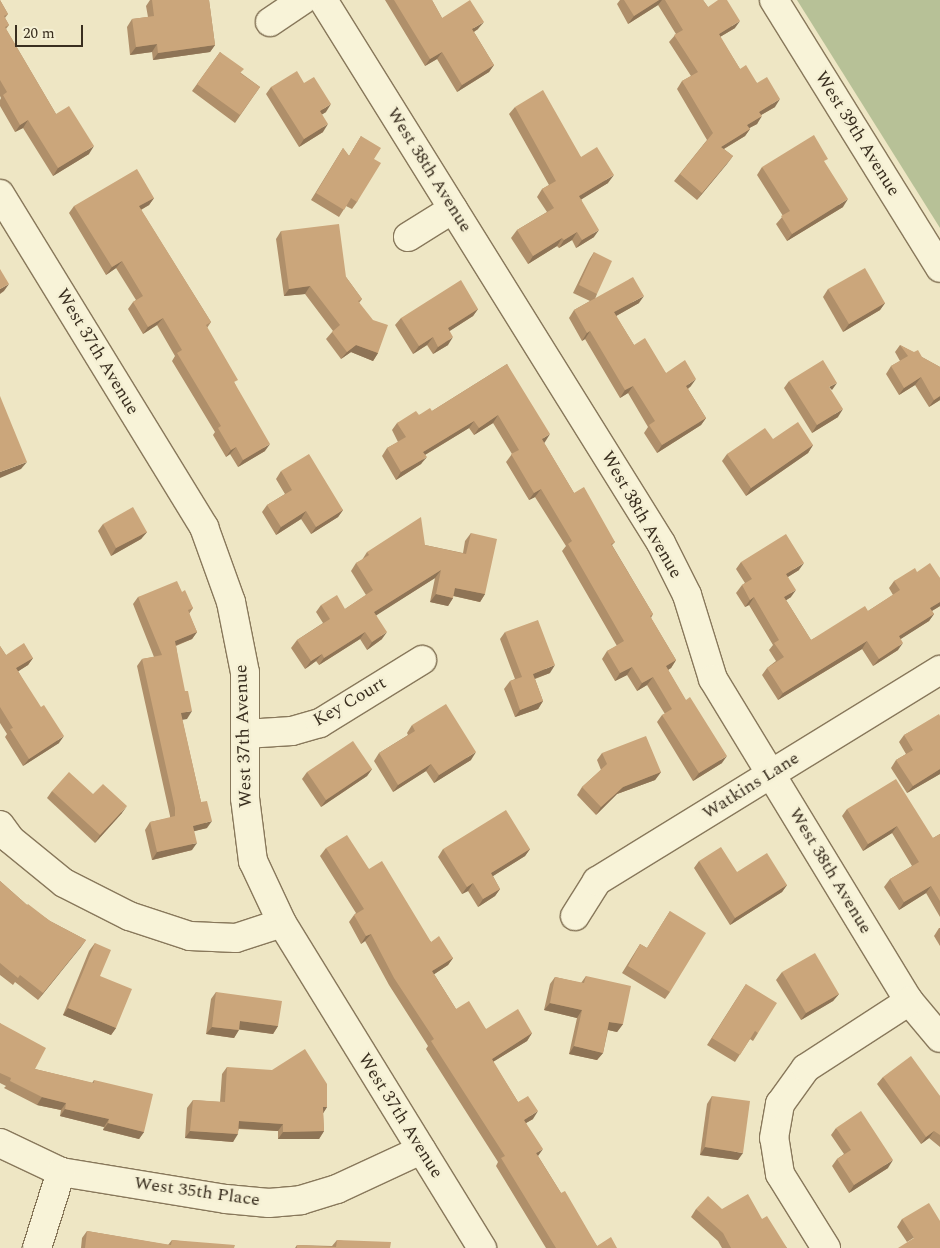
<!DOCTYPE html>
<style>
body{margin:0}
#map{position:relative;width:940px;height:1248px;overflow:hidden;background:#eee6c4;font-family:Spectral,serif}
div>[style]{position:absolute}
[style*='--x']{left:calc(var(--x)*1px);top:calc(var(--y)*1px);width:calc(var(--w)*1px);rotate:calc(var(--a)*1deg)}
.cemetery>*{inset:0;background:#b7c197}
.roads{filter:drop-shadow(1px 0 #88785b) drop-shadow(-1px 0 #88785b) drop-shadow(0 1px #88785b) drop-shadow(0 -1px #88785b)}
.minor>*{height:28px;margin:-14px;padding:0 14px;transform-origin:14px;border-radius:14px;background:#f8f3d8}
.wall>*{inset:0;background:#af8f6a}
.shaded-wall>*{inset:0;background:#8e7456}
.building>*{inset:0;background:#cba67b}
span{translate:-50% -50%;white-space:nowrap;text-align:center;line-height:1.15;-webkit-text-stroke:5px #f5f0d4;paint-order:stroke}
.street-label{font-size:18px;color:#392e1f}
.scale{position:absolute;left:15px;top:25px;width:68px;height:22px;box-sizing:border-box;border:2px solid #392e1f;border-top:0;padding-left:6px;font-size:15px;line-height:18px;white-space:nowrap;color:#392e1f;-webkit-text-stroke:4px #f5f0d4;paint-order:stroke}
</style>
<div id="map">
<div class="cemetery">
<i style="clip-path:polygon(797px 0,940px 0,940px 228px)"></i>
</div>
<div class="roads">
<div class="minor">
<i style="--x:323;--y:0;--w:640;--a:58.1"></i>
<i style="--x:661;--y:543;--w:58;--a:63.4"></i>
<i style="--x:687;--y:595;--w:88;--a:72.8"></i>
<i style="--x:713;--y:679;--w:377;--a:58.7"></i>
<i style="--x:909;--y:1001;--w:48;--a:50"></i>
<i style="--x:774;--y:0;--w:315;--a:58.2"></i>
<i style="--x:270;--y:22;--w:40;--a:-34"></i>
<i style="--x:0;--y:194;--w:391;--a:58.5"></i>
<i style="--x:204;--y:527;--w:80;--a:70.2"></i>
<i style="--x:231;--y:602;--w:72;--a:78.8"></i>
<i style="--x:245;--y:673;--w:125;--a:90"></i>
<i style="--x:245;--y:798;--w:64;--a:82.8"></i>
<i style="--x:253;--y:861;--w:68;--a:64.9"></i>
<i style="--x:282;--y:923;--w:382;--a:58.4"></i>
<i style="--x:408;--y:237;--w:53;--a:-31.9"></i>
<i style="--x:245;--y:734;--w:47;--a:-3.7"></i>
<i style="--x:292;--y:731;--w:29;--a:-16"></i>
<i style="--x:320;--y:723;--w:120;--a:-31.7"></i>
<i style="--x:0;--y:825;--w:17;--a:54"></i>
<i style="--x:10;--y:839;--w:70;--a:39.2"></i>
<i style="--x:64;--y:883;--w:73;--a:26.9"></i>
<i style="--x:129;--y:916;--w:64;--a:18.2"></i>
<i style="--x:190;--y:936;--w:46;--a:2.5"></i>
<i style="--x:236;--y:938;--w:48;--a:-18.1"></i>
<i style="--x:575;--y:916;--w:41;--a:-57.8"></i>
<i style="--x:597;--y:881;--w:403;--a:-31.6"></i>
<i style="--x:0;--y:1143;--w:68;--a:25.4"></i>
<i style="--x:61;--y:1172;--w:167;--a:9.3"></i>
<i style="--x:226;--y:1199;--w:43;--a:5.3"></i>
<i style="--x:269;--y:1203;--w:32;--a:-5"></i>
<i style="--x:301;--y:1200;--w:38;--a:-17"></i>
<i style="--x:337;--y:1189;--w:93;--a:-24.9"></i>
<i style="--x:37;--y:1248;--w:80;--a:-72.5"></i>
<i style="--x:826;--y:1248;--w:87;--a:-121.9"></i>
<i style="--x:780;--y:1174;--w:36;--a:-99"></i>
<i style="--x:774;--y:1138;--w:35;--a:-80"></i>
<i style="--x:780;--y:1104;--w:44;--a:-54.2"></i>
<i style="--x:806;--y:1068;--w:123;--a:-33"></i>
</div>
</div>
<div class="wall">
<i style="clip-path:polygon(0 0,8px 14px,5px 18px,9px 25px,6px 29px,56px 114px,89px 154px,53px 176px,23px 128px,15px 132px,0 106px,0 100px,1px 98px,0 96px)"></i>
<i style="clip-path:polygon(150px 0,209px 0,215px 45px,210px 52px,153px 60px,152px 52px,130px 55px,127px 27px,132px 19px,148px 17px,146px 6px)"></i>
<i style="clip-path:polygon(385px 0,432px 0,442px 18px,478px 29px,474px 32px,494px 65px,489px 72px,457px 92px,437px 59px,425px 66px)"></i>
<i style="clip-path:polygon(620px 0,703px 0,708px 7px,735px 28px,720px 37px,740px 69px,757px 83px,775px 107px,761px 115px,757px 124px,749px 128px,750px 129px,745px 136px,724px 149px,733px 156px,697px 200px,674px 181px,707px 140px,677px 89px,682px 81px,691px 76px,669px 42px,676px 34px,658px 5px,628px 24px,617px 4px)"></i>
<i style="clip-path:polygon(220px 52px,241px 73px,260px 87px,235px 123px,192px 91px)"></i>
<i style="clip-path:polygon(304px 83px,326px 112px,322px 114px,323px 132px,299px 147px,266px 94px,271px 87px)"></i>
<i style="clip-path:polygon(515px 107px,581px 157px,608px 183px,581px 199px,594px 237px,576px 248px,572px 240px,559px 248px,557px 246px,528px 264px,511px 238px,517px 230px,547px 212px,537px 197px,542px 189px,549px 185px,509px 114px)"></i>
<i style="clip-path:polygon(361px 136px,374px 159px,357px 202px,352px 209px,346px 206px,339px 217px,311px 200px,343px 148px,349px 156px)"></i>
<i style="clip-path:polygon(762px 167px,843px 207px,787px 241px,776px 224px,783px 216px,757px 175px)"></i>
<i style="clip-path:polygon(154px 198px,149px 205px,141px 210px,211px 322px,207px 328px,235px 384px,265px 451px,238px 467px,230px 454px,226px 457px,213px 435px,215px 432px,172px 361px,175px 356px,157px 325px,143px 334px,128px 309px,133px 302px,136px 300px,116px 268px,106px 275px,69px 213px,74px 206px)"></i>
<i style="clip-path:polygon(281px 231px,346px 277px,362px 299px,359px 303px,378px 353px,373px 361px,351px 352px,341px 359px,326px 339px,333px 331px,305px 294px,284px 296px,276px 239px)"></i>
<i style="clip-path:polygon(594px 252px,597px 294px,595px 299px,639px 303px,616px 316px,634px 345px,666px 373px,691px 386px,688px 389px,706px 418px,701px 425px,657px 453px,644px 433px,648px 427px,628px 393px,620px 398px,585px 339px,582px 341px,569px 318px,574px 310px,590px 301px,573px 293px,589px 260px)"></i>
<i style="clip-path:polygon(828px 289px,885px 303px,880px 310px,843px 332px,823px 297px)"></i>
<i style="clip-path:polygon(478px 309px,473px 316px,449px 331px,448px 345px,433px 354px,427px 345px,413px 354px,395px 325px,401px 318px)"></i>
<i style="clip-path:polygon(900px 345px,940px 367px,940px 400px,929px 407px,915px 385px,899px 395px,886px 374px,891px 366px,900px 361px,895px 352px)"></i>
<i style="clip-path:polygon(507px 364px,545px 442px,544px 443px,574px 493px,615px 542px,612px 545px,653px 614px,651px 618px,676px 660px,671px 668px,668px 670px,722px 763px,693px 781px,657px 722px,662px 715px,665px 714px,647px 685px,637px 691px,627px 675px,615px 681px,602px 659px,607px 651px,617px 646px,562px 551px,566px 546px,535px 497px,529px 500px,506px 462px,512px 454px,493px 423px,474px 435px,469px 428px,425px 455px,421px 464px,396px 480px,382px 456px,387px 448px,398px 442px,392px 430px,397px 423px,419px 415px,432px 411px)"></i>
<i style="clip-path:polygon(789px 381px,838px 417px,812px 433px,784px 388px)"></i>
<i style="clip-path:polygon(773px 439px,813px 445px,808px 453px,746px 496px,722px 461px,727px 454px)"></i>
<i style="clip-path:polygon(281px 471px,343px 510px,338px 517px,311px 534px,301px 519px,276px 535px,262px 512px,267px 505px,285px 494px,276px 479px)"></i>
<i style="clip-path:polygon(103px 524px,147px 532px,141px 539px,111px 556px,98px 531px)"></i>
<i style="clip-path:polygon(471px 533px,485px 594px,480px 602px,453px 596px,453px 598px,448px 606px,430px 602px,435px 578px,376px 615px,382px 639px,367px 650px,360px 639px,319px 665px,316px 661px,305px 669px,291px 648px,297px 640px,323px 623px,316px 612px,321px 605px,345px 609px,366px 595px,351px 571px,356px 563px,362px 560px,367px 552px,425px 545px,463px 553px,465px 541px)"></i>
<i style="clip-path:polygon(741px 562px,799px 570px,788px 577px,791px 597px,786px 600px,811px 640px,868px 611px,893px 595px,889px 588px,894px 581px,917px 572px,940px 578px,940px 606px,932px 611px,934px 614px,929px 621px,900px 639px,898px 650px,873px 666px,862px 649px,778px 700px,762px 675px,767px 668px,776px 661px,769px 650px,773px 645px,749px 605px,745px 607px,736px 593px,742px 585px,745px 583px,736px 569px)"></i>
<i style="clip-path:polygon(182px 592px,193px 608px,189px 614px,197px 632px,192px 639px,176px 646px,187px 719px,182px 719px,207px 828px,194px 831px,192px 850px,152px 860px,145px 830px,150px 822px,170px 818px,170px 816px,137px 666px,142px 659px,154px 657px,133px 604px,138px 597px)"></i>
<i style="clip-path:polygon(505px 632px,550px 673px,535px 679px,543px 701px,538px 709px,515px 717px,504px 689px,510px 681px,515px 679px,500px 639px)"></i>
<i style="clip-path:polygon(0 646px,6px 655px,33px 658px,28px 665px,18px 671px,59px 743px,23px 766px,5px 737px,7px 734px,0 723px)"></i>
<i style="clip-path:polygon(940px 716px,940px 774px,907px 793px,891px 768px,896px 760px,906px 754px,899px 742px,904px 735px)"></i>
<i style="clip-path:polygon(412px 725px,471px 760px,434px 783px,426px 771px,393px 792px,374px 761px,379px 753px,408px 735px,407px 733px)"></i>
<i style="clip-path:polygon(602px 753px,661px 772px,655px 780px,617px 794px,596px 815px,577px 795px,582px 787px,601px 770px,597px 760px)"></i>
<i style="clip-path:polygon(372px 769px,367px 776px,321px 807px,302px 779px,307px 772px)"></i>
<i style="clip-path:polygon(52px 791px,93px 794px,122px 813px,95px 843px,47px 798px)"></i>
<i style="clip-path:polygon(847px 809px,933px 838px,940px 834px,940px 917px,926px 893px,899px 910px,884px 887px,890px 879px,912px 866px,892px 833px,863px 851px,842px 816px)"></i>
<i style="clip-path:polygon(326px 848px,369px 869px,431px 942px,453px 958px,448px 965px,434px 974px,456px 1009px,486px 1029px,532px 1033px,527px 1041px,493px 1062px,518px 1102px,533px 1119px,526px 1123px,538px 1156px,561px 1193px,597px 1246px,617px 1248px,546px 1248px,496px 1166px,498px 1162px,426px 1049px,428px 1046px,389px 985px,365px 941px,361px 944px,349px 922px,354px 915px,356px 913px,320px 856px)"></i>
<i style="clip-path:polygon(443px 849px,530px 849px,525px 856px,493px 876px,500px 889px,495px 896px,478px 907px,468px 891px,462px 894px,438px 857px)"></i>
<i style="clip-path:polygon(699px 861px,737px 872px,787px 885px,782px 892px,730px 925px,694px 868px)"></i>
<i style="clip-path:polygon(0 881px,27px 905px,50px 921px,86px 940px,38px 1000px,15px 982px,13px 985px,0 975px)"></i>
<i style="clip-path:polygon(670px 911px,670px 992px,665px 999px,622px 973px,640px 944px,647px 948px)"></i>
<i style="clip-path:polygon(939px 928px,940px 928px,940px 946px,934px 936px)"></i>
<i style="clip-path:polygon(95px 943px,100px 976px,116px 1028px,111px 1035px,63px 1015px,89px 951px)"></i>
<i style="clip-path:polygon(782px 972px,839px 994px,833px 1001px,801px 1020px,776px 980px)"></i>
<i style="clip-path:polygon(586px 976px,623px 1024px,617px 1032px,608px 1030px,603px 1053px,597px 1060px,569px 1054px,577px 1018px,544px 1010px,550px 984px,555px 977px,581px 983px)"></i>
<i style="clip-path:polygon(746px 984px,758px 1033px,753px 1041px,750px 1039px,735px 1062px,707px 1045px)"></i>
<i style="clip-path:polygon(216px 992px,278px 1026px,273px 1034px,239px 1029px,234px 1038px,206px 1034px,211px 999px)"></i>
<i style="clip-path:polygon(0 1023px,35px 1069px,92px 1083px,94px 1080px,144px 1132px,139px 1139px,103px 1130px,104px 1127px,60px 1116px,61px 1110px,37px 1105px,4px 1088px,6px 1086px,0 1083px)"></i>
<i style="clip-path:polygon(227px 1067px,327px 1107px,323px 1113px,324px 1131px,319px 1139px,278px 1139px,278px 1131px,239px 1129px,233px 1142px,185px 1138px,187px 1108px,193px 1100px,220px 1102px,222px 1074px)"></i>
<i style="clip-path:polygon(883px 1077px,940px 1096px,940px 1147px,929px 1138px,921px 1144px,877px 1084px)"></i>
<i style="clip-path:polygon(712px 1096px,738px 1160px,700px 1155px,707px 1104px)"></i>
<i style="clip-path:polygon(836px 1128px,888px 1168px,849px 1193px,832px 1166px,837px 1159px,844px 1154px,831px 1135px)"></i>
<i style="clip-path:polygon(696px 1209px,722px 1209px,762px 1219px,787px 1248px,722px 1248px,718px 1241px,691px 1217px)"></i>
<i style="clip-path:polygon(902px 1219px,940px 1221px,907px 1242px,897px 1227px)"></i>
<i style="clip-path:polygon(87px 1231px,168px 1245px,172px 1240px,234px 1248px,81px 1248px,82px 1238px)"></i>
<i style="clip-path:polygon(337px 1240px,390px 1248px,295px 1248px,297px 1245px,332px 1246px)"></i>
</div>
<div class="shaded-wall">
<i style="clip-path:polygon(659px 0,662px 0,658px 5px,628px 24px,634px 16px)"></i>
<i style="clip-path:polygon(740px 21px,735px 28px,713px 41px,719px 34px)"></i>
<i style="clip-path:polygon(484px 22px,478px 29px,467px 36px,472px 29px)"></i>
<i style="clip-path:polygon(157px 44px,152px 52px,130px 55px,136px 47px)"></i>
<i style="clip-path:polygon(215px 45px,210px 52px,153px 60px,158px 53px)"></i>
<i style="clip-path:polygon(442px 52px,437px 59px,425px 66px,430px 59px)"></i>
<i style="clip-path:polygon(494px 65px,489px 72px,457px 92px,462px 85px)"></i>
<i style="clip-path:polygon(780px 99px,775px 107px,754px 119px,759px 112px)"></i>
<i style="clip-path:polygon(331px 104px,326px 112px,315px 119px,320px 111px)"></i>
<i style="clip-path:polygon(762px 116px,757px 124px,742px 132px,747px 125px)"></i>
<i style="clip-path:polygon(28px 120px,23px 128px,15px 132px,20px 125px)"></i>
<i style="clip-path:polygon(328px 124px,323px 132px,299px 147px,304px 139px)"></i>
<i style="clip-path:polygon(750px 129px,745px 136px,715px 154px,721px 147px)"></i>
<i style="clip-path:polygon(94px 146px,89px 154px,53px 176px,58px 168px)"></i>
<i style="clip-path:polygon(733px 156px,727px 164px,697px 200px,702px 193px)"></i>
<i style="clip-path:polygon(614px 175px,608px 183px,574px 204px,579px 196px)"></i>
<i style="clip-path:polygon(154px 198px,149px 205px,133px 214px,139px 206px)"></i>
<i style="clip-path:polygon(848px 199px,843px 207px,787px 241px,792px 234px)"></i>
<i style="clip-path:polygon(599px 230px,594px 237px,576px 248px,582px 240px)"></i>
<i style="clip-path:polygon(577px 232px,572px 240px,559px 248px,564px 240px)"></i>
<i style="clip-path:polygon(562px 238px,557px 246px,528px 264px,533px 256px)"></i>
<i style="clip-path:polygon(122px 261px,116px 268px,106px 275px,112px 267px)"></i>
<i style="clip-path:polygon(9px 284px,4px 291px,0 294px,0 289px)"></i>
<i style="clip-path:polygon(310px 286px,305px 294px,284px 296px,289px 289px)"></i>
<i style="clip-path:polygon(644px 296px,639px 303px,609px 320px,614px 312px)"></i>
<i style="clip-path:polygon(885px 303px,880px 310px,843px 332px,849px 324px)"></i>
<i style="clip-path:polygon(478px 309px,473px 316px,442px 336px,448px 328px)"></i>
<i style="clip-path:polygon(163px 318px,157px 325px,143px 334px,148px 327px)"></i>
<i style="clip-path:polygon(590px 331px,585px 339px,582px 341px,587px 333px)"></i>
<i style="clip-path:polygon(433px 337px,427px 345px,413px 354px,419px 346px)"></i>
<i style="clip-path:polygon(453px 337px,448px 345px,433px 354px,438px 347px)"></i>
<i style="clip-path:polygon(356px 345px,378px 353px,373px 361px,351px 352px,341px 359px,347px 352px)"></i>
<i style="clip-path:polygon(921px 377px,915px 385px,899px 395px,904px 388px)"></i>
<i style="clip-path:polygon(696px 379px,691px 386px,681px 393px,686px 386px)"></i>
<i style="clip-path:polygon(837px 383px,832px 390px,829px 387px)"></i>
<i style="clip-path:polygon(633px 386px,628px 393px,620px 398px,625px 390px)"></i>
<i style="clip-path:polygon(940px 396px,940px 400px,929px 407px,934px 400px)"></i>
<i style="clip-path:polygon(843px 409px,838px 417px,812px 433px,817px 425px)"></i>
<i style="clip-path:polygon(498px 415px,493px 423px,474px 435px,479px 428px)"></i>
<i style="clip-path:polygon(706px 418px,701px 425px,657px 453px,662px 445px)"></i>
<i style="clip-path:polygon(474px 421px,469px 428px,418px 459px,423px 452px)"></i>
<i style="clip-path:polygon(550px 434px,545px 442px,537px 447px,542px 439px)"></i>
<i style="clip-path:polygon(270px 444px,265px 451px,238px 467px,243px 460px)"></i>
<i style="clip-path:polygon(813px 445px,808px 453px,746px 496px,751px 488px)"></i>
<i style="clip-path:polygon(236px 447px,230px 454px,226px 457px,231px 450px)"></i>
<i style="clip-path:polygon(427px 457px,421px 464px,396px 480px,401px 472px)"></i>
<i style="clip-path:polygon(27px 462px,21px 469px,0 478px,0 472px)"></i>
<i style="clip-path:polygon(541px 489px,535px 497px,529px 500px,534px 493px)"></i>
<i style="clip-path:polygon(343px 510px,338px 517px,311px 534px,316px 527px)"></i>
<i style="clip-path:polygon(306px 511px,301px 519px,276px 535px,281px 527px)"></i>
<i style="clip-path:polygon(147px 532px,141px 539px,111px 556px,116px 548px)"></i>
<i style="clip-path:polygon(804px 563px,799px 570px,781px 581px,786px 574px)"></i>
<i style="clip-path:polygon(441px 570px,435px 578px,369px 620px,374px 612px)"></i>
<i style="clip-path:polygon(455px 588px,485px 594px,480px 602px,450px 595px)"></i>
<i style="clip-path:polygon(796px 590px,791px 597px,779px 605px,784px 597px)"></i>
<i style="clip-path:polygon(436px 594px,453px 598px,448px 606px,430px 602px)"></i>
<i style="clip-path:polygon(754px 597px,749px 605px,745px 607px,750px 600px)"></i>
<i style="clip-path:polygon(940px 602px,940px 606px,925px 615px,930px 608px)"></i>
<i style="clip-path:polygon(934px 614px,929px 621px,893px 644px,899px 636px)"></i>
<i style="clip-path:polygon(197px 632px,192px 639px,169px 648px,175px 641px)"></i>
<i style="clip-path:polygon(365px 632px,360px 639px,319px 665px,324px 658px)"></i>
<i style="clip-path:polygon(387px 632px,382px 639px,367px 650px,372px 642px)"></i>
<i style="clip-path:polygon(867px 641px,862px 649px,778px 700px,783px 693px)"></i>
<i style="clip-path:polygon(903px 643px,898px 650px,873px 666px,879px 659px)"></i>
<i style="clip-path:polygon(322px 654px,316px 661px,305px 669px,311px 661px)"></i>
<i style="clip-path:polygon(33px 658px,28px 665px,11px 676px,16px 668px)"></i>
<i style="clip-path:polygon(676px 660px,671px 668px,661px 674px,666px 666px)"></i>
<i style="clip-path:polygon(555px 665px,550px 673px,528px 681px,533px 674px)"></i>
<i style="clip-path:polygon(632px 667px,627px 675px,615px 681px,620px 673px)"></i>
<i style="clip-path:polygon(653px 677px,647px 685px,637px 691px,642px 683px)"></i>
<i style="clip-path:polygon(543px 701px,538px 709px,515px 717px,520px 710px)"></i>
<i style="clip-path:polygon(192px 711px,187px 719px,176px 721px,181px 713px)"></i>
<i style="clip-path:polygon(64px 736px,59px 743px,23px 766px,29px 759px)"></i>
<i style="clip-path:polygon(476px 752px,471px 760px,434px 783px,439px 775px)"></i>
<i style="clip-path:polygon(727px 756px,722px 763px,693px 781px,699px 773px)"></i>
<i style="clip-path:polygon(431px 764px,426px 771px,393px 792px,398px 785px)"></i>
<i style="clip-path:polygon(372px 769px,367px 776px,321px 807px,326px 800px)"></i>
<i style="clip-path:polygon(940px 769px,940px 774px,907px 793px,913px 786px)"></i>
<i style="clip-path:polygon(661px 772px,655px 780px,617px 794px,596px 815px,601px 807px,623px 787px)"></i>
<i style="clip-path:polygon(127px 806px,122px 813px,95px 843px,100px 835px)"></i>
<i style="clip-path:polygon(212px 821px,207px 828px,187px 833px,193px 826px)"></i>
<i style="clip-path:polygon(897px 826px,892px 833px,863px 851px,868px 844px)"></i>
<i style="clip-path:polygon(197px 843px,192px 850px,152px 860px,157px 852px)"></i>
<i style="clip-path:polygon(530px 849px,525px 856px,485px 881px,491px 873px)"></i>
<i style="clip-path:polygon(473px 883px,468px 891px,462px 894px,467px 887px)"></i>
<i style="clip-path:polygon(787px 885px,782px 892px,730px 925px,735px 918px)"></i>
<i style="clip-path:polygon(931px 886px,926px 893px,899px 910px,904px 902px)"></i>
<i style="clip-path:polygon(500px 889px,495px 896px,478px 907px,483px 899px)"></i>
<i style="clip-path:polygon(371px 934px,365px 941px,361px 944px,366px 936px)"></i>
<i style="clip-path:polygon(86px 940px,81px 947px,38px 1000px,43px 993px)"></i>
<i style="clip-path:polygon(453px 958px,448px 965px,427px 979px,432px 971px)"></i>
<i style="clip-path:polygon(839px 994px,833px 1001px,801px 1020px,806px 1013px)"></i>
<i style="clip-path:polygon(550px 1003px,582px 1010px,577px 1018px,544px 1010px)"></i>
<i style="clip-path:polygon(68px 1008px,116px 1028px,111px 1035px,63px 1015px)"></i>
<i style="clip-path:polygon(240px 1021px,278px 1026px,273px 1034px,235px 1029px)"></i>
<i style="clip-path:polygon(609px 1022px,623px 1024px,617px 1032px,604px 1029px)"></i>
<i style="clip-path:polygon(212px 1027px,239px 1030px,234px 1038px,206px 1034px)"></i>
<i style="clip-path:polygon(532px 1033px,527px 1041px,486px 1066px,492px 1059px)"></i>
<i style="clip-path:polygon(574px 1046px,603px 1053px,597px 1060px,569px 1054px)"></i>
<i style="clip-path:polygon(42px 1097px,66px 1103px,61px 1110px,37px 1105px)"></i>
<i style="clip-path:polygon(323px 1107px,327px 1107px,322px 1115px)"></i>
<i style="clip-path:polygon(65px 1109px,109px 1119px,104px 1127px,60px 1116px)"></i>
<i style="clip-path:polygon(538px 1111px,533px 1119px,519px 1127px,524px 1120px)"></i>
<i style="clip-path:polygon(239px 1121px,283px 1124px,278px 1131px,234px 1128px)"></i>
<i style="clip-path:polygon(108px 1123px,144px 1132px,139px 1139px,103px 1130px)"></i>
<i style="clip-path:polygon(190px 1131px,238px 1134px,233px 1142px,185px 1138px)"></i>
<i style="clip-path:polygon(324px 1131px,319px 1139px,278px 1139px,283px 1132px)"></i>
<i style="clip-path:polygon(934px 1131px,929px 1138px,921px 1144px,926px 1137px)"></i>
<i style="clip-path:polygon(705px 1147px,743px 1153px,738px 1160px,700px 1155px)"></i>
<i style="clip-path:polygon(543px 1149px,538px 1156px,536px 1153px)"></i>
<i style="clip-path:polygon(893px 1160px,888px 1168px,849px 1193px,854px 1185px)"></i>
</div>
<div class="building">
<i style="clip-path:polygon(0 0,8px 14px,4px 16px,9px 25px,5px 27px,56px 114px,69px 106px,94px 146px,58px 168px,28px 120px,20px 125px,3px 95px,7px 92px,0 80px)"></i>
<i style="clip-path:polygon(152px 0,209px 0,215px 45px,158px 53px,157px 44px,136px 47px,132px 19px,154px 16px)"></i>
<i style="clip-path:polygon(394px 0,432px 0,442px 18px,470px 0,484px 22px,472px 29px,494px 65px,462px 85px,442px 52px,430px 59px)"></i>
<i style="clip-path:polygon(624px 0,659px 0,634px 16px)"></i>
<i style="clip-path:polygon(665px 0,703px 0,708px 7px,718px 0,727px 0,740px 21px,719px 34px,740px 69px,746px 65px,757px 83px,767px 77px,780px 99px,759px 112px,762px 116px,747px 125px,750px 129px,721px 147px,733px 156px,702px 193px,680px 174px,713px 133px,682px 81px,698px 72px,674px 35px,683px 30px)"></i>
<i style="clip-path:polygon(220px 52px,244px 69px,240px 73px,260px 87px,240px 115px,197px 84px)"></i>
<i style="clip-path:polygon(297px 71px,304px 83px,314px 77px,331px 104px,320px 111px,328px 124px,304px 139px,271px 87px)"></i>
<i style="clip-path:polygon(543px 90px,581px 157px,597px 147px,614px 175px,579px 196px,599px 230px,582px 240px,577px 232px,564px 240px,562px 238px,533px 256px,517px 230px,554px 208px,542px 189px,556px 181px,515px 107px)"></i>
<i style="clip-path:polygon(814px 135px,828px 159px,824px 161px,848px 199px,792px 234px,781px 216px,790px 211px,762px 167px)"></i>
<i style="clip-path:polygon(361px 136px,381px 148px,374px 159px,381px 163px,357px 202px,351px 198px,344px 210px,316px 193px,343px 148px,349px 156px)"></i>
<i style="clip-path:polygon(137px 169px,154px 198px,139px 206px,211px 322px,206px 325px,238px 380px,234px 382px,270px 444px,243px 460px,236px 447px,231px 450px,218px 428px,221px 426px,177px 353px,182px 350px,163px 318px,148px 327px,133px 302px,143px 296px,122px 261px,112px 267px,74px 206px)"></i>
<i style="clip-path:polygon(339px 224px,346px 277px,362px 299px,358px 301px,373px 320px,388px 325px,378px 353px,356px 345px,347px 352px,332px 332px,340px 325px,310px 286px,289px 289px,281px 231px)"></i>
<i style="clip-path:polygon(594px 252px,612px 261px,597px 294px,579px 285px)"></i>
<i style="clip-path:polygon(865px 268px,885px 303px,849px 324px,828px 289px)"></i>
<i style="clip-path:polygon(0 269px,9px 284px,0 289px)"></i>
<i style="clip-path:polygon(633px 277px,644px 296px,614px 312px,634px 345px,645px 338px,666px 373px,685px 360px,696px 379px,686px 386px,706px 418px,662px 445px,649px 425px,655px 421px,633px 386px,625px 390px,590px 331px,587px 333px,574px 310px)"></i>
<i style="clip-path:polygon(461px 280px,478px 309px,448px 328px,453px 337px,438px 347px,433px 337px,419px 346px,401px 318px)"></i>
<i style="clip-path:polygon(900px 345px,914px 352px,918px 350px,922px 357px,940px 367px,940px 396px,934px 400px,921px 377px,904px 388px,891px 366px,908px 356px)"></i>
<i style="clip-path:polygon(823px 360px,837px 383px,829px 387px,843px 409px,817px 425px,789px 381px)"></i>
<i style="clip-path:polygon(507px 364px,550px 434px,542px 439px,574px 493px,584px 487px,615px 542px,611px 544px,653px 614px,650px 616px,676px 660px,666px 666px,686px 700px,690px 697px,727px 756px,699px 773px,662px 715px,672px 709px,653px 677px,642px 683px,632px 667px,620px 673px,607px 651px,624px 641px,568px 544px,572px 541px,541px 489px,534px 493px,511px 454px,519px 450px,498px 415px,479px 428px,474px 421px,423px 452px,427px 457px,401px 472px,387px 448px,406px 437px,397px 423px,416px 411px,419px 415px,430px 408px,432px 411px)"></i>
<i style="clip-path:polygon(0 396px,27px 462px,0 472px)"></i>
<i style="clip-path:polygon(798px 422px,813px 445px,751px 488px,727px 454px,765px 428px,773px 439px)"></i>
<i style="clip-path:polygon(309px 454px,343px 510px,316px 527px,306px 511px,281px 527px,267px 505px,292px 490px,281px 471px)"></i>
<i style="clip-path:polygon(133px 507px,147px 532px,116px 548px,103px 524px)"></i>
<i style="clip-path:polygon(421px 517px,425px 545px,466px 554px,471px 533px,497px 539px,485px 594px,455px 588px,453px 598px,436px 594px,441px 570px,374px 612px,387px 632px,372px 642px,365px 632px,324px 658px,322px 654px,311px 661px,297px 640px,330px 619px,321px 605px,337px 595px,345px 609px,373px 590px,356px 563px,369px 555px,367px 552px)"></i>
<i style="clip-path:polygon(786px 534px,804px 563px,786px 574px,796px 590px,784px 597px,811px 640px,865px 606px,868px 611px,900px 590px,894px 581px,915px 568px,917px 572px,930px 563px,940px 578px,940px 602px,930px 608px,934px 614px,899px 636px,903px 643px,879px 659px,867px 641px,783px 693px,767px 668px,784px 657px,774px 643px,779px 640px,754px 597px,750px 600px,742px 585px,752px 579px,741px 562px)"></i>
<i style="clip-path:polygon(177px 581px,182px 592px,185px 590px,193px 608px,188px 610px,197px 632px,175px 641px,185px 691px,188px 691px,192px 711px,181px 713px,201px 802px,207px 801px,212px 821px,193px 826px,197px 843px,157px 852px,150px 822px,175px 816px,175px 808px,142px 659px,162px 655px,138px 597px)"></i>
<i style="clip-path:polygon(538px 620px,555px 665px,533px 674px,543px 701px,520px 710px,510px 681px,522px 677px,505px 632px)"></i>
<i style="clip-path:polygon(24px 643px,33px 658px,16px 668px,41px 707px,44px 705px,64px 736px,29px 759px,10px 729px,13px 728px,0 707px,0 646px,6px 655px)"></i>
<i style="clip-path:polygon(446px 704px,476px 752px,439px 775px,431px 764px,398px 785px,379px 753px,415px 731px,412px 725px)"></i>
<i style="clip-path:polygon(939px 714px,940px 716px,940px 769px,913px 786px,896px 760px,913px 750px,904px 735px)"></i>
<i style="clip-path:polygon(646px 736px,661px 772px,623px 787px,601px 807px,582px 787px,607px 764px,602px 753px)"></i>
<i style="clip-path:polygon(353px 741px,372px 769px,326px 800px,307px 772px)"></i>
<i style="clip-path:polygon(69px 772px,93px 794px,103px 784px,127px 806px,100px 835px,52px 791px)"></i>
<i style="clip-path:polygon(896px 779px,933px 838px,940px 834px,940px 901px,931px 886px,904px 902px,890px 879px,919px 862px,897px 826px,868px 844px,847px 809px)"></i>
<i style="clip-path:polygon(506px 810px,530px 849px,491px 873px,500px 889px,483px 899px,473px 883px,467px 887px,443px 849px)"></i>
<i style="clip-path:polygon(347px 835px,369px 869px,382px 861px,431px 942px,439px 936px,453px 958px,432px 971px,456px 1009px,469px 1001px,486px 1029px,518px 1009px,532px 1033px,492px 1059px,518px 1102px,528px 1096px,538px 1111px,524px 1120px,543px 1149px,536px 1153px,561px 1193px,565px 1191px,597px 1246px,611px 1237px,617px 1248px,556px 1248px,501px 1158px,505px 1156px,431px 1041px,434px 1039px,394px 978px,371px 934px,366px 936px,354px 915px,364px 909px,326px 848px)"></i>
<i style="clip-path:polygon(721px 847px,737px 872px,767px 853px,787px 885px,735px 918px,699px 861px)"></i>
<i style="clip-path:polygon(0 881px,27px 905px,28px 904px,50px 921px,86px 940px,43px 993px,20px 975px,18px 978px,0 963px)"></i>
<i style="clip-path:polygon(670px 911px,706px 933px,670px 992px,628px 966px,640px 944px,647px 948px)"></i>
<i style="clip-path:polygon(95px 943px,111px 950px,100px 976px,132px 989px,116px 1028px,68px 1008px)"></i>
<i style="clip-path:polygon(815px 953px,839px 994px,806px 1013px,782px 972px)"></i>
<i style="clip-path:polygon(586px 976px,631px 986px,623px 1024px,609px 1022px,603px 1053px,574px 1046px,582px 1010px,550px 1003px,555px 977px,584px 983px)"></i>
<i style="clip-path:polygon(746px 984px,777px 1003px,758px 1033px,755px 1031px,740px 1055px,712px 1038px)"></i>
<i style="clip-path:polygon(216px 992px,282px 1001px,278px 1026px,240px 1021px,239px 1030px,212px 1027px)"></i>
<i style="clip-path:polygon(0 1023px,46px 1048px,35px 1069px,94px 1083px,94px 1080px,153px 1094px,144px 1132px,108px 1123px,109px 1119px,65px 1109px,66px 1103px,42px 1097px,10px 1081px,11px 1078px,0 1073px)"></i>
<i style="clip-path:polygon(305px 1049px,327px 1084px,327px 1107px,323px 1107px,324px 1131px,283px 1132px,283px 1124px,239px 1121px,238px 1134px,190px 1131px,193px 1100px,225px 1102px,227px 1067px,272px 1070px)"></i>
<i style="clip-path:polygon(911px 1056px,940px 1096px,940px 1135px,934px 1131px,926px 1137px,883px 1077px)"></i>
<i style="clip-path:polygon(712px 1096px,750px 1101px,743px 1153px,705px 1147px)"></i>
<i style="clip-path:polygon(861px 1111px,893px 1160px,854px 1185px,837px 1159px,851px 1150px,836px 1128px)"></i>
<i style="clip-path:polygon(748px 1194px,762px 1219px,767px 1216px,787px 1248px,731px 1248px,723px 1233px,696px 1209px,708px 1196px,722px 1209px)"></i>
<i style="clip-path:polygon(929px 1203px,940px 1221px,940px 1248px,898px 1248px,914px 1238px,902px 1219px)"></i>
<i style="clip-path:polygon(87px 1231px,171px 1245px,172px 1240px,235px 1245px,234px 1248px,85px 1248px)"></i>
<i style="clip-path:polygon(337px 1240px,391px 1242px,390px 1248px,297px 1248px,297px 1245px,336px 1247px)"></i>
</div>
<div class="street-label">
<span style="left:857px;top:134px;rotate:58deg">West 39th Avenue</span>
<span style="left:429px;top:170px;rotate:58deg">West 38th Avenue</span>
<span style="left:97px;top:352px;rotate:59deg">West 37th Avenue</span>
<span style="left:641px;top:515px;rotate:60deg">West 38th Avenue</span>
<span style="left:350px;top:702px;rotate:-30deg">Key Court</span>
<span style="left:244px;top:736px;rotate:-92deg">West 37th Avenue</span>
<span style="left:751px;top:786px;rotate:-32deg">Watkins Lane</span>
<span style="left:830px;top:871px;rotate:59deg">West 38th Avenue</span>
<span style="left:400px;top:1116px;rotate:58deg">West 37th Avenue</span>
<span style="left:197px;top:1192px;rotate:8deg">West 35th Place</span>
</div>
<div class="scale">20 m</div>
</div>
